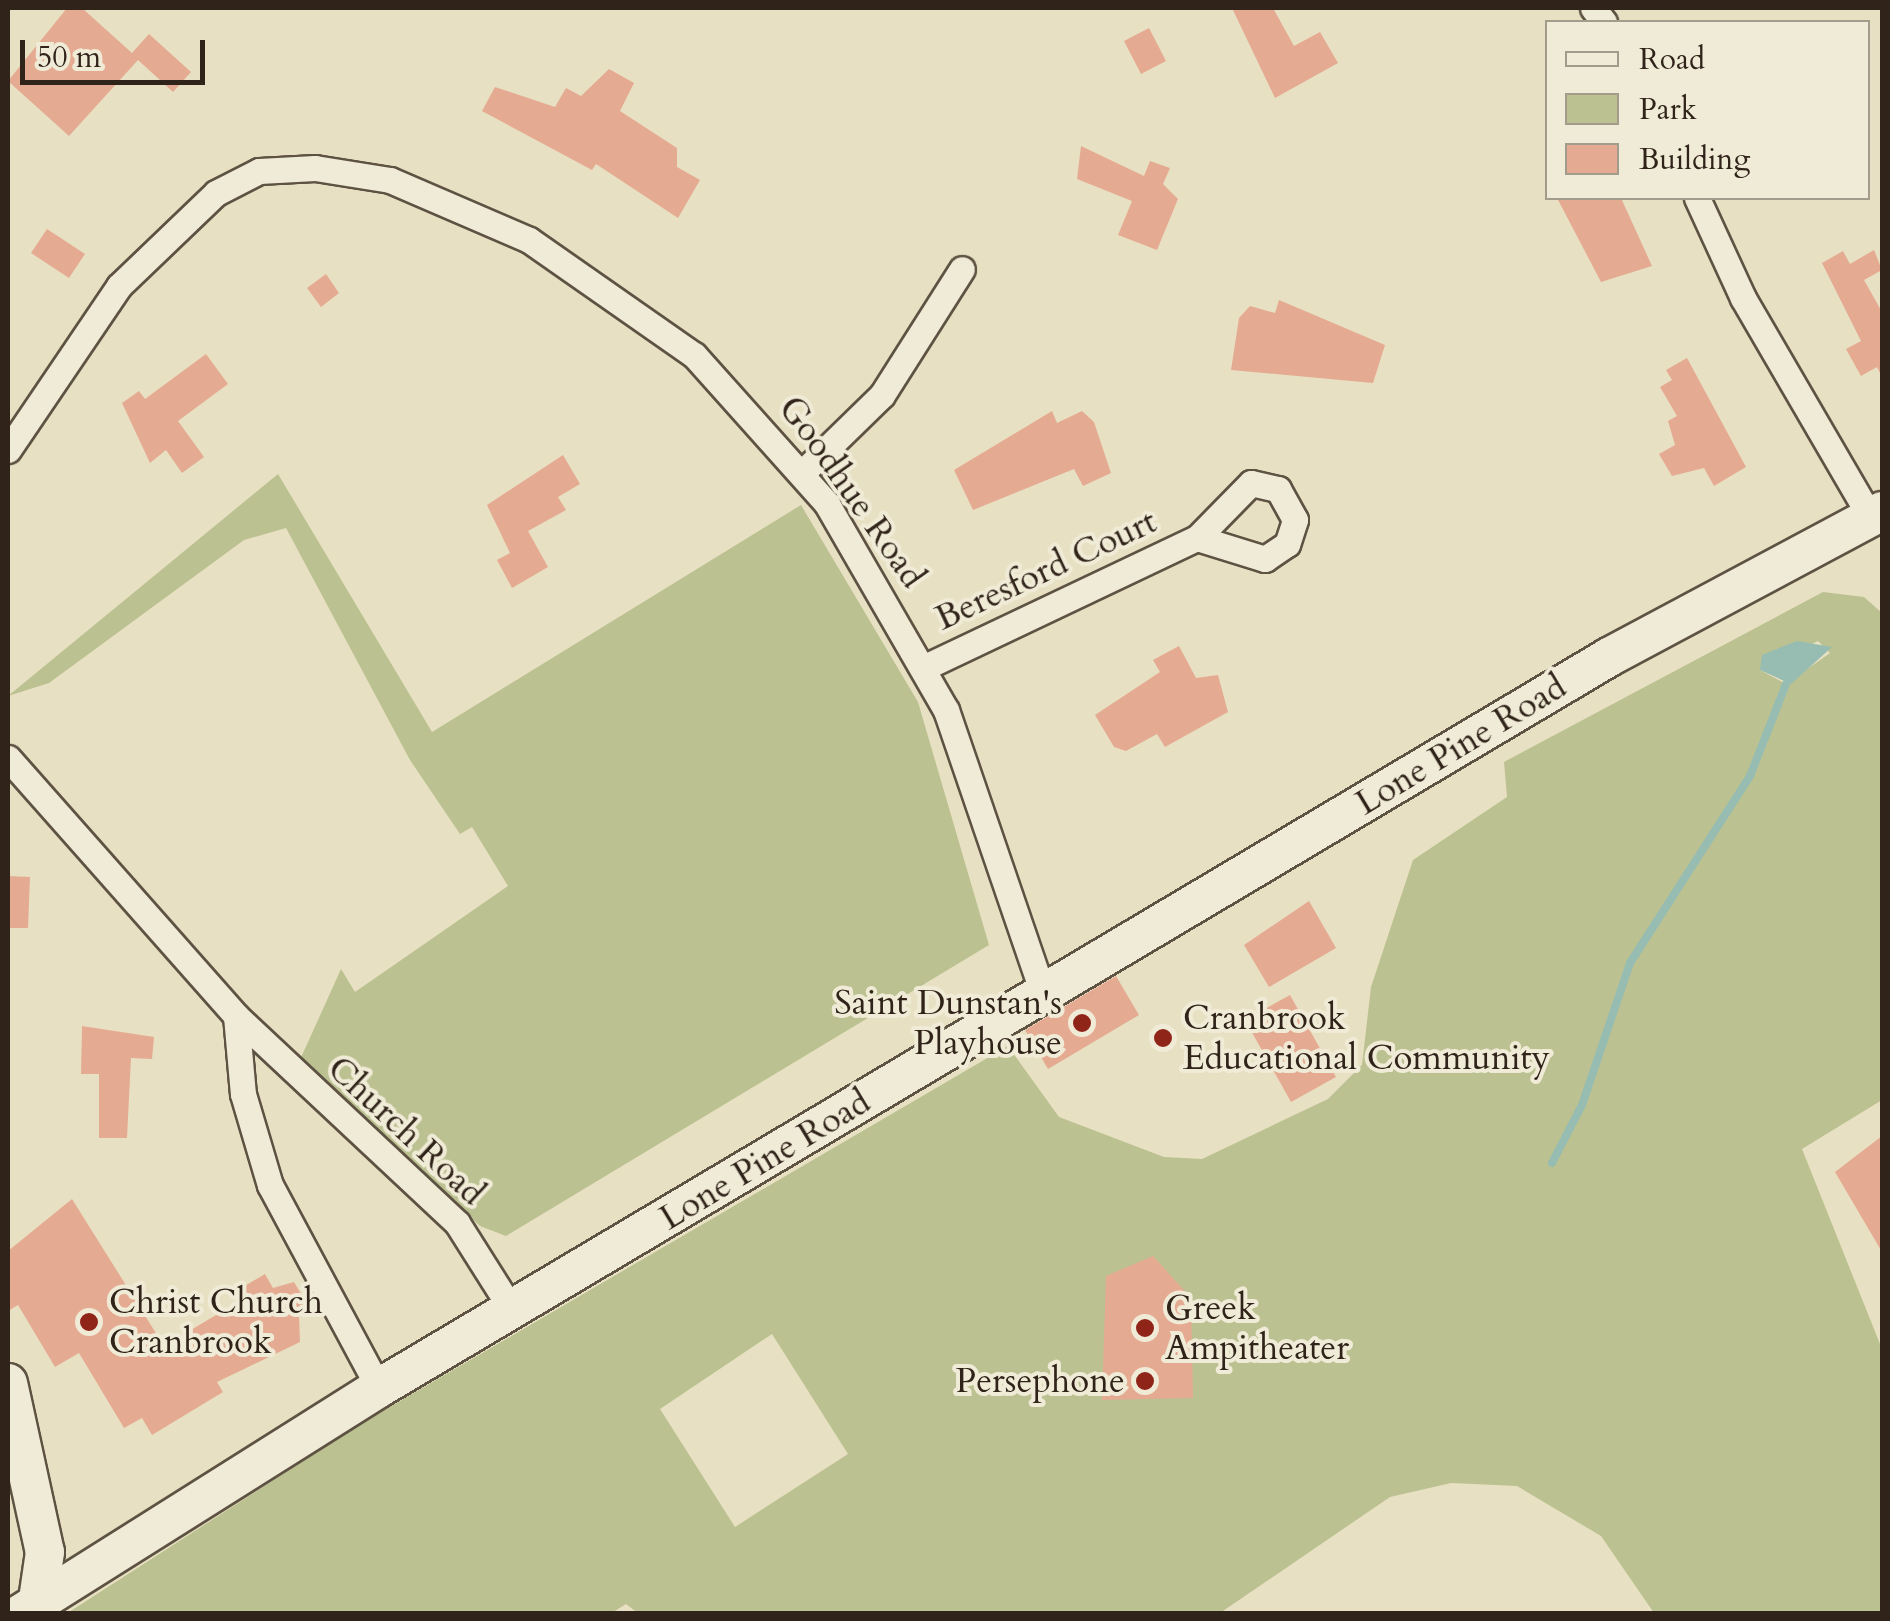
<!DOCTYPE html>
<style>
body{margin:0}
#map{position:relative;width:1890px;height:1621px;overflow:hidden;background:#e8e0c2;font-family:Cardo,serif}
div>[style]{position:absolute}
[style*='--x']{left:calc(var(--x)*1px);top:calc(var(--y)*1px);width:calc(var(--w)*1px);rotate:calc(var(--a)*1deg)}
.green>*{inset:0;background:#bbc190}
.water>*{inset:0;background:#97bdb3}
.stream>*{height:8px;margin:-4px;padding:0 4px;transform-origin:4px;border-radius:4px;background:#97bdb3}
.building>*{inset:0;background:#e5ab92}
.roads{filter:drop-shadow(2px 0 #5e5243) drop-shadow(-2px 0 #5e5243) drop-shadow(0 2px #5e5243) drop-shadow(0 -2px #5e5243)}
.street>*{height:25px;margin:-12.5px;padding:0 12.5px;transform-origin:12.5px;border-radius:12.5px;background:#f0ebd7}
.secondary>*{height:38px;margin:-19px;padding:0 19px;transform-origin:19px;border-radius:19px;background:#f0ebd7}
.dots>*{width:28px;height:28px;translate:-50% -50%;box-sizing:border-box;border:5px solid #f0ebd7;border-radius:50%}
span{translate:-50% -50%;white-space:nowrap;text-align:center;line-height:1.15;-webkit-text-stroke:8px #f0ebd7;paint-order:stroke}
.street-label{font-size:35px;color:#302319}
.poi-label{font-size:35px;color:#302319}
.right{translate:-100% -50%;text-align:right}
.left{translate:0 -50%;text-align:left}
.frame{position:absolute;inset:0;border:10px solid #302319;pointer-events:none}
.legend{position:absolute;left:1545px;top:20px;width:325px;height:180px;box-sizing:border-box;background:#f0ebd7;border:2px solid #a39b8b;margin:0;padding:12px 18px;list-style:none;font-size:30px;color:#302319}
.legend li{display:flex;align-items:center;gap:20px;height:50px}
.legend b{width:50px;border:2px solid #a39b8b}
.scale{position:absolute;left:20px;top:40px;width:185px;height:45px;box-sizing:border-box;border:5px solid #302319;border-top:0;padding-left:12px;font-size:30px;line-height:35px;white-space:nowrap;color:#302319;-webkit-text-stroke:8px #f0ebd7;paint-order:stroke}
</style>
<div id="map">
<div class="green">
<i style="clip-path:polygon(278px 474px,432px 732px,801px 505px,918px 702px,989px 945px,506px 1236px,480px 1226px,299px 1062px,341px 969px,355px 992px,508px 886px,472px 827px,460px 834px,410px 760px,286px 528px,244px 540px,49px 683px,8px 696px)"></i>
<i style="clip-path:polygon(evenodd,1823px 592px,1864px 597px,1882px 613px,1882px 1100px,1802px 1149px,1882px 1349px,1882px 1613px,1654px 1613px,1601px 1536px,1517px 1486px,1451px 1483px,1390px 1497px,1220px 1613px,639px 1614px,626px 1604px,610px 1614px,66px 1614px,364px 1422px,1008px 1046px,1059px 1117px,1164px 1157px,1202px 1159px,1328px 1099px,1362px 1065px,1371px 987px,1413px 860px,1507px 797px,1504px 762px,1823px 592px,1818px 641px,1830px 653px,1786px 684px,1760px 670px,1818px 641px,1823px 592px,772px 1334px,848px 1454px,735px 1527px,660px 1409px,772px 1334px)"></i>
</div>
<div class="water">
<i style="clip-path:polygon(1797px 641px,1832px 647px,1791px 684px,1760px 670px,1762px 655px)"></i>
</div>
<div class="stream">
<i style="--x:1552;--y:1163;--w:65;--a:-62.7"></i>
<i style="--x:1582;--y:1105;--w:150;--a:-71.3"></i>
<i style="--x:1630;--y:963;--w:222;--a:-57.3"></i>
<i style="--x:1750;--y:776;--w:99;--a:-68.6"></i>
</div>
<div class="building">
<i style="clip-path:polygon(67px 8px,82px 8px,132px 53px,149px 34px,191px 72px,173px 92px,138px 60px,69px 136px,8px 81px)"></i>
<i style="clip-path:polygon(1232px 8px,1273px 8px,1294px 46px,1320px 32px,1338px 63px,1275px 98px)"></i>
<i style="clip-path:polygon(1149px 28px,1166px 61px,1141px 74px,1124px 41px)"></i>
<i style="clip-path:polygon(609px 69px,634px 83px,620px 111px,677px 148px,677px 167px,700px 180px,678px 218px,596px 164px,592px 170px,482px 111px,495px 87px,555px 107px,566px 88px,581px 96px)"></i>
<i style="clip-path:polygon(1081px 146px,1144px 176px,1150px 161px,1170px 168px,1163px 184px,1178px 199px,1157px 250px,1118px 235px,1132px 201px,1077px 179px)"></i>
<i style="clip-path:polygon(1557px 198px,1621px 198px,1652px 266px,1601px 282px)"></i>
<i style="clip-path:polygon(47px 229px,85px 254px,69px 278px,31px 253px)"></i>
<i style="clip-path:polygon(1874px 250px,1882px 270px,1864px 280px,1882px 312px,1882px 377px,1877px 367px,1861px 376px,1846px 349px,1861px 341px,1822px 263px,1843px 251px,1850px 264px)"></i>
<i style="clip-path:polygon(326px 274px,339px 293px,321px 307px,307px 288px)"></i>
<i style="clip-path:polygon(1279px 300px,1385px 345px,1373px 383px,1231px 370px,1239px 318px,1250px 306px,1275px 313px)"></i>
<i style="clip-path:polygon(206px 354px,228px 384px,178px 421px,204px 457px,182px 473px,166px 450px,150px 463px,122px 403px,139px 391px,145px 399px)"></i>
<i style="clip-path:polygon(1687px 358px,1746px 467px,1714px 486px,1704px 468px,1672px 476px,1659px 454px,1675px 445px,1668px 421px,1677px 416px,1660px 387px,1672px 380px,1666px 370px)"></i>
<i style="clip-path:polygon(1052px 411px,1057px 423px,1082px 411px,1094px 422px,1111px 473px,1083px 486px,1074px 469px,973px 510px,954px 470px)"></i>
<i style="clip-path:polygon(563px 455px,580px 484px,558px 497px,566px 510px,528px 531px,548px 567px,512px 588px,497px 560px,510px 553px,487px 505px)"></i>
<i style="clip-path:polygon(1179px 646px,1196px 678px,1218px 675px,1228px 712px,1165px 747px,1157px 734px,1126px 751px,1114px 747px,1095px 715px,1160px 672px,1153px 660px)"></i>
<i style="clip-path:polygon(8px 876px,30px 877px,28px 928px,8px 928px)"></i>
<i style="clip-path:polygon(1309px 901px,1336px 948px,1269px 987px,1244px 945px)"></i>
<i style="clip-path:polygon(1116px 976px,1139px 1015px,1048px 1069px,1025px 1030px)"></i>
<i style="clip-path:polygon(1290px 995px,1336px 1077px,1291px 1102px,1245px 1020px)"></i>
<i style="clip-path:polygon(82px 1026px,154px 1037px,152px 1059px,131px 1058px,127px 1138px,99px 1138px,99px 1074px,81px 1074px)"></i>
<i style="clip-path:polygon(1882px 1136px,1882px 1252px,1835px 1172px)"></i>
<i style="clip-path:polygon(72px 1199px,164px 1346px,238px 1302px,233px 1293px,265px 1274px,273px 1288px,294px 1282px,310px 1309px,299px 1315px,300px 1342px,217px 1382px,223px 1392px,152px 1435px,142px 1418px,124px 1428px,79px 1353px,55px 1367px,18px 1305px,8px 1311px,8px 1251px)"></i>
<i style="clip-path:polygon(1153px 1256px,1191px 1298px,1193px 1398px,1102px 1400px,1106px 1276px)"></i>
</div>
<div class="roads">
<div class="street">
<i style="--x:1593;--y:8;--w:18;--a:52"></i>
<i style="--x:1697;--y:198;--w:110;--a:65.3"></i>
<i style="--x:1743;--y:298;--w:255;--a:59.8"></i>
<i style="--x:8;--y:450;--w:198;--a:-55.9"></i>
<i style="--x:119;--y:286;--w:134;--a:-43.8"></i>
<i style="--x:216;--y:193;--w:48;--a:-27.1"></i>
<i style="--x:259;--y:171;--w:56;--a:-3.1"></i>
<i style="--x:315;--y:168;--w:76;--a:9.1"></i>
<i style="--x:390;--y:180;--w:151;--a:23.3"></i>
<i style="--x:529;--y:240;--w:201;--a:34.9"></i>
<i style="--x:694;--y:355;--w:200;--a:48.2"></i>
<i style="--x:827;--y:504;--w:238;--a:60"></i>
<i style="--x:946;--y:710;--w:300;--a:71.1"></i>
<i style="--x:803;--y:472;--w:110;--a:-44.3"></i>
<i style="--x:882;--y:395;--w:149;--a:-57.6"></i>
<i style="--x:925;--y:667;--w:301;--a:-25.4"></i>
<i style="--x:1197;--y:538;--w:77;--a:-45.5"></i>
<i style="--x:1251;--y:483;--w:28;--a:13"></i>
<i style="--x:1278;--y:489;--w:35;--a:61"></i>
<i style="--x:1295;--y:520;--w:25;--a:108"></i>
<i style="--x:1287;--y:544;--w:27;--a:146"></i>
<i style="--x:1265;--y:559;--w:71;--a:-162.8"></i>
<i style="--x:8;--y:758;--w:344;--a:48.5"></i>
<i style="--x:236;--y:1016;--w:303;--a:43.1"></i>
<i style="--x:457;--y:1223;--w:103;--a:57.7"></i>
<i style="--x:236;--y:1016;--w:78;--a:84.9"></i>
<i style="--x:243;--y:1094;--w:95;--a:73.5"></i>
<i style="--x:270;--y:1185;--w:230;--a:61.8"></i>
</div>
<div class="secondary">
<i style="--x:8;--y:1383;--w:173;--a:77.7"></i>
<i style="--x:45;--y:1552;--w:63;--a:98.3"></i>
<i style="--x:20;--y:1614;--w:424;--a:-32.2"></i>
<i style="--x:379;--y:1388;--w:1431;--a:-30.72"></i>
<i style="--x:1609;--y:657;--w:310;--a:-28.1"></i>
</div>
</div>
<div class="dots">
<i style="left:1082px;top:1023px;background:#8f2418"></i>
<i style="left:1163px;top:1038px;background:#8f2418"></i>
<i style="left:89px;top:1322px;background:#8f2418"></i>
<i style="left:1145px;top:1328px;background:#8f2418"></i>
<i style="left:1145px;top:1381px;background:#8f2418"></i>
</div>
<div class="street-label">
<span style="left:852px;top:492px;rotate:55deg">Goodhue Road</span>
<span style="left:1046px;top:570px;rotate:-25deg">Beresford Court</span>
<span style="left:1461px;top:745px;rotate:-31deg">Lone Pine Road</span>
<span style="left:406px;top:1131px;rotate:43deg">Church Road</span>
<span style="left:765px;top:1160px;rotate:-31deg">Lone Pine Road</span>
</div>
<div class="poi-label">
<span class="right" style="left:1062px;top:1023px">Saint Dunstan's<br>Playhouse</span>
<span class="left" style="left:1183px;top:1038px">Cranbrook<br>Educational Community</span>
<span class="left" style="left:109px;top:1322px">Christ Church<br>Cranbrook</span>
<span class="left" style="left:1165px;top:1328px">Greek<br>Ampitheater</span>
<span class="right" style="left:1125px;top:1381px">Persephone</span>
</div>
<div class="frame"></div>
<ul class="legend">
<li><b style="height:12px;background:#f0ebd7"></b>Road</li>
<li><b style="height:28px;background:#bbc190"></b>Park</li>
<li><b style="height:28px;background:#e5ab92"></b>Building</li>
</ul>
<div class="scale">50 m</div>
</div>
